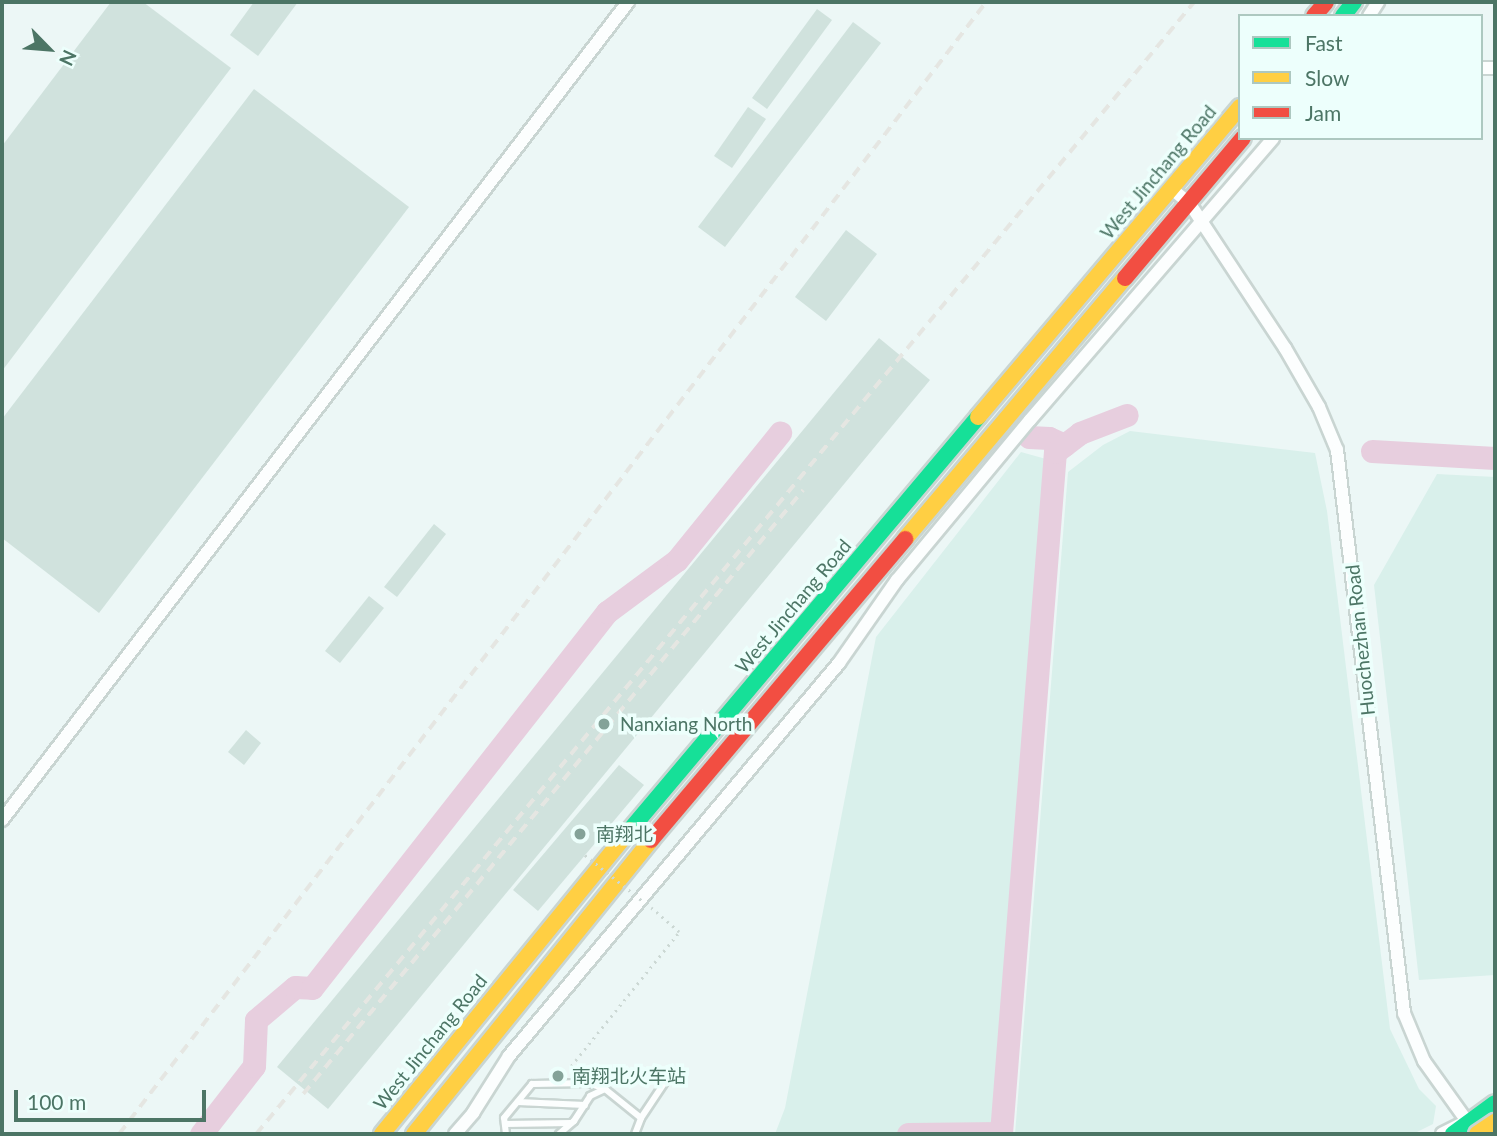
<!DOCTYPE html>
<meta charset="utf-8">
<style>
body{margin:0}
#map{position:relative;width:1497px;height:1136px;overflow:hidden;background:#ecf7f6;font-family:Lato,"Noto Sans SC",sans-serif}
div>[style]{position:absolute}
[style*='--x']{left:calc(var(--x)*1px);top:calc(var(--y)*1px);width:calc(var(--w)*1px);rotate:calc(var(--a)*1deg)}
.residential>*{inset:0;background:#d9f0eb}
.river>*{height:23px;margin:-11.5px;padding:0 11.5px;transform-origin:11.5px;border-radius:11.5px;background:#e7cede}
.building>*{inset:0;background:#d0e2dd}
.path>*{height:2.5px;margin-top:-1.25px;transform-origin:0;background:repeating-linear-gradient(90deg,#ccd8d4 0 2px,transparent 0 7px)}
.roads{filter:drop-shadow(2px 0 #c9d5d2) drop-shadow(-2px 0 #c9d5d2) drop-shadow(0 2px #c9d5d2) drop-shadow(0 -2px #c9d5d2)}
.lane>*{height:6px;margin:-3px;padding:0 3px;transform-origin:3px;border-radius:3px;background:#fcfefe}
.street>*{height:12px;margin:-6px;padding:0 6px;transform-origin:6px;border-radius:6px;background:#fcfefe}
.fast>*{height:16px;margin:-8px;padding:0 8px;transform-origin:8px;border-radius:8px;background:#16e098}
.slow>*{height:16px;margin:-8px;padding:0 8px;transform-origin:8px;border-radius:8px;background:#ffcf43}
.jam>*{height:16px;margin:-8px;padding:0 8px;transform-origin:8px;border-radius:8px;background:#f24e42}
.rail>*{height:3.5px;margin-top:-1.75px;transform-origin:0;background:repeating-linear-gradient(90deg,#e5e6e2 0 10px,transparent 0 17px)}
.path-bridge>*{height:2.5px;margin-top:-1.25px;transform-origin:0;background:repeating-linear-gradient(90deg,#ccd8d4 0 2px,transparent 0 7px)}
.bridges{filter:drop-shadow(2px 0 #c6d5d1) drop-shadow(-2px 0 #c6d5d1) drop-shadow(0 2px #c6d5d1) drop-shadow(0 -2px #c6d5d1)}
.slow-bridge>*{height:16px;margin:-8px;padding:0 8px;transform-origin:8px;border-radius:8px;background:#ffcf43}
.dots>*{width:19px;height:19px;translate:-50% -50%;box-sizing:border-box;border:4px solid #edfffc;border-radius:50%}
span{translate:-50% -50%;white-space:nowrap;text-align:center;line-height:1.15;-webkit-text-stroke:7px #edfffc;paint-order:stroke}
.street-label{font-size:19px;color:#4c7565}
.poi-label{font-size:19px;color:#4c7565}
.left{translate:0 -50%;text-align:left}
.frame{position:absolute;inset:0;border:4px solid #4c7565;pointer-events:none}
.legend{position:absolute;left:1238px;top:14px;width:245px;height:126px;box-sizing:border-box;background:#edfffc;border:2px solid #adc8c0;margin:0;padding:9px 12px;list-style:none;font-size:21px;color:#4c7565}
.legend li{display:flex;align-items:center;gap:14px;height:35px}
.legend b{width:35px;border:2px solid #adc8c0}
.north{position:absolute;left:14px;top:14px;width:70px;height:70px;-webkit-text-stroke:5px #edfffc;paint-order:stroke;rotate:115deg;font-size:19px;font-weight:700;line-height:28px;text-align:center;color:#4c7565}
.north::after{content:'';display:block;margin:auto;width:24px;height:32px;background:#4c7565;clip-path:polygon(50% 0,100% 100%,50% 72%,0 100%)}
.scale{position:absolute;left:14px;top:1090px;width:192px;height:32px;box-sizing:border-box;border:4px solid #4c7565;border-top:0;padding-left:9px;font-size:21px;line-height:24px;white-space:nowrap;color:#4c7565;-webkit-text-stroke:5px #edfffc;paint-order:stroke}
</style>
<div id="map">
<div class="residential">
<i style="clip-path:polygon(1130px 431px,1315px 453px,1327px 511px,1390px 1029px,1419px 1089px,1436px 1106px,1433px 1124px,1413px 1134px,1015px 1134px,1068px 472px,1103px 445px)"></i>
<i style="clip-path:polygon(1021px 452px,1046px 459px,992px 1134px,775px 1134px,785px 1108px,876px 637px)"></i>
<i style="clip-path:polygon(1437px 474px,1495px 477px,1495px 975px,1419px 980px,1374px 585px)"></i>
</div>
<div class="river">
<i style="--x:1029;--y:437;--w:20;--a:3"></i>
<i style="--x:1049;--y:438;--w:17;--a:24"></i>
<i style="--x:1372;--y:451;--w:123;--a:3.3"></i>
<i style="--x:201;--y:1134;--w:86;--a:-52.1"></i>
<i style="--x:254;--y:1066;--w:46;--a:-87.5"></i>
<i style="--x:256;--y:1020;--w:51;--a:-40.2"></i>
<i style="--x:295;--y:987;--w:17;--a:3"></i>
<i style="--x:312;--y:988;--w:478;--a:-51.9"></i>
<i style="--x:607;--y:612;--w:87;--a:-36.6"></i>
<i style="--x:677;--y:560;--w:164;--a:-51"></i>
<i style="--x:908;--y:1134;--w:93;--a:-0.6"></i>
<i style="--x:1001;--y:1133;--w:683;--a:-85.47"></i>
<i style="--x:1055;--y:452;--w:31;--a:-37"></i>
<i style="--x:1080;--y:433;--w:50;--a:-21"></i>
</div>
<div class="building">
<i style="clip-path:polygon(111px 2px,143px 2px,231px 68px,2px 371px,2px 146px)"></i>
<i style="clip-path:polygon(254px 2px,298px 2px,258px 56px,230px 35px)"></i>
<i style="clip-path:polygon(817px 9px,832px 20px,767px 109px,752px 98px)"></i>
<i style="clip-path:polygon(853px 22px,881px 43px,725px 247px,698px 227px)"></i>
<i style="clip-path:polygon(254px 89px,409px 207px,99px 613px,2px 538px,2px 419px)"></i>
<i style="clip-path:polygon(748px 107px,766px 119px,732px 168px,714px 156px)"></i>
<i style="clip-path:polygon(846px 230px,877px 254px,826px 321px,795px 297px)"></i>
<i style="clip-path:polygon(879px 338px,930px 380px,328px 1109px,277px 1067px)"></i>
<i style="clip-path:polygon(434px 524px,446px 534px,397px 597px,384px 587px)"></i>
<i style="clip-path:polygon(369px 596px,384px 608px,340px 663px,325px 651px)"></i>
<i style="clip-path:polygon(246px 730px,261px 743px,244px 765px,228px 752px)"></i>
<i style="clip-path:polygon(619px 765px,644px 785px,538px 911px,513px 890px)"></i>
</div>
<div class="path">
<i style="--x:571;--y:1066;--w:172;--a:-51.1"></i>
<i style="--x:679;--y:932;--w:37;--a:-139"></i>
</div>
<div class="roads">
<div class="lane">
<i style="--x:518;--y:1102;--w:67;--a:2.6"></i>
<i style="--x:505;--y:1124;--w:66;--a:-0.9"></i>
<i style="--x:506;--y:1134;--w:16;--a:-97"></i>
<i style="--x:504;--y:1118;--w:44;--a:-50.5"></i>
<i style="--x:532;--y:1084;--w:56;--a:-1"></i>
<i style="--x:588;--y:1083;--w:18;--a:19"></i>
<i style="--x:605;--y:1089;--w:46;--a:38.9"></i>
<i style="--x:559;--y:1134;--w:20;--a:-41"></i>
<i style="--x:574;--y:1121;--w:30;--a:-57"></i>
<i style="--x:590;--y:1096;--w:17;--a:-25"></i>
<i style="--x:635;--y:1134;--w:17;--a:-69"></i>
<i style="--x:641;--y:1118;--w:47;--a:-56.3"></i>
</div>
<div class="street">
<i style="--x:1369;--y:16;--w:17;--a:-57"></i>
<i style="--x:1481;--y:68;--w:14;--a:0"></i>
<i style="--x:1173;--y:190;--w:22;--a:39"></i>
<i style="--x:1190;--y:204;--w:173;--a:56.6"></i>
<i style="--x:1285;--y:348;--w:68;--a:60"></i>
<i style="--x:1319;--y:407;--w:47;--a:67.3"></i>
<i style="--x:1337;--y:450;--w:567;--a:83.21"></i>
<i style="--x:1404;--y:1013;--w:52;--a:67.4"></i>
<i style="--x:1424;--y:1061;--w:74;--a:54.4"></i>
<i style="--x:1467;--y:1121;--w:28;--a:153"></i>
<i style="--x:2;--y:820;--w:1030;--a:-52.57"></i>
<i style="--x:455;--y:1134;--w:28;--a:-49"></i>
<i style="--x:473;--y:1113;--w:67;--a:-57.7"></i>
<i style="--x:509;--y:1056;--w:513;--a:-49.98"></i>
<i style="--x:839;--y:663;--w:101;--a:-55.1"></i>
<i style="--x:897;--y:580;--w:208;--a:-50.3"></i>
<i style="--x:1030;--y:420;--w:372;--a:-49.2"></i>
</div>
<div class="fast">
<i style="--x:1343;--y:16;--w:18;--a:-52"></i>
<i style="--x:630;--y:830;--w:540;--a:-49.88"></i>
<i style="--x:1453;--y:1134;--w:52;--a:-36.4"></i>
</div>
<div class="slow">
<i style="--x:978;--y:417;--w:406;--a:-49.8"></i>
<i style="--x:905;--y:539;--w:341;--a:-49.9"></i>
<i style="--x:382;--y:1134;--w:392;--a:-50.8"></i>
<i style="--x:414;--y:1134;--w:378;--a:-51.1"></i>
</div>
<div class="jam">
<i style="--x:1314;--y:16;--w:18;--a:-49"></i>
<i style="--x:1125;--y:278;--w:183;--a:-49.9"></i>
<i style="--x:651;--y:840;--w:394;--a:-49.8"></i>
</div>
</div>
<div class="rail">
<i style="--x:303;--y:1094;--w:784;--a:-50.38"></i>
<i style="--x:119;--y:1134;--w:1426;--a:-52.55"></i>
<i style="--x:256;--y:1134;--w:1470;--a:-50.35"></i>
</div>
<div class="path-bridge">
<i style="--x:585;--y:855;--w:82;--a:38.6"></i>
</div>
<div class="bridges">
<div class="slow-bridge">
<i style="--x:1477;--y:1134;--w:22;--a:-34"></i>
</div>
</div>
<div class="dots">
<i style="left:604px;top:724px;background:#84a298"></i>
<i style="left:580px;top:834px;background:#84a298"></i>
<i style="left:558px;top:1076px;background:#84a298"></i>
</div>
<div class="street-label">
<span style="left:1158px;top:172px;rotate:-50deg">West Jinchang Road</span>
<span style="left:793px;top:606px;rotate:-50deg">West Jinchang Road</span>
<span style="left:1360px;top:640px;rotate:-96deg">Huochezhan Road</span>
<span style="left:430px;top:1042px;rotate:-51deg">West Jinchang Road</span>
</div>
<div class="poi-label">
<span class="left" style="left:620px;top:724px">Nanxiang North</span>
<span class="left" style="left:596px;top:834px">南翔北</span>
<span class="left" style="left:572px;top:1076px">南翔北火车站</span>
</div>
<div class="frame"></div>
<ul class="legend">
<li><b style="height:9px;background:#16e098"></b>Fast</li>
<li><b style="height:9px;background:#ffcf43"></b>Slow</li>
<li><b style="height:9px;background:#f24e42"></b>Jam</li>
</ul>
<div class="north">N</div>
<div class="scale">100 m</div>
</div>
